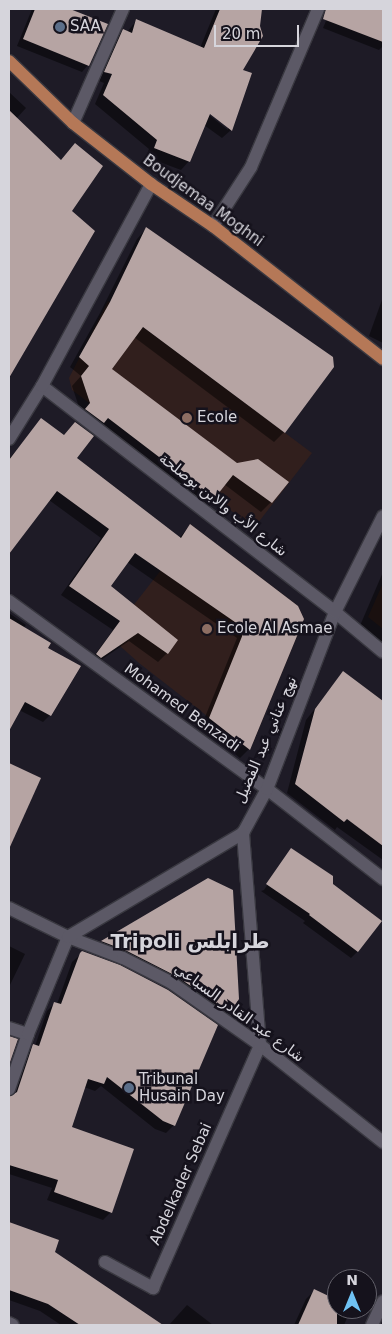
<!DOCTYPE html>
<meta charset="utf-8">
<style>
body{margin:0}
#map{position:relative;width:392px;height:1334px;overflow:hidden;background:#1e1b26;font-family:"DejaVu Sans",Vazirmatn,sans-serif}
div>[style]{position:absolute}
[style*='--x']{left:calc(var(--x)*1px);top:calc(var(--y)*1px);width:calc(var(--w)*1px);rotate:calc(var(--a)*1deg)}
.education>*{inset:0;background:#311f1d}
.shadow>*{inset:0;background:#0007}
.building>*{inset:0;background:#b6a4a3}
.roads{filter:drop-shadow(1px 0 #393840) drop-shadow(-1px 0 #393840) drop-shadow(0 1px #393840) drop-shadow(0 -1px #393840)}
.minor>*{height:12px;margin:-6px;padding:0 6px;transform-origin:6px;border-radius:6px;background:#5c5966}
.primary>*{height:12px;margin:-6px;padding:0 6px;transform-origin:6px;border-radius:6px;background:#b57857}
.dots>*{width:14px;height:14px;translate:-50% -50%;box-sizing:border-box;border:2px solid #15121c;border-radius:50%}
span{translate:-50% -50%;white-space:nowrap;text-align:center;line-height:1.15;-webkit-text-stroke:5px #15121c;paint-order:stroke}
.poi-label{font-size:15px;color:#d6d5dc}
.left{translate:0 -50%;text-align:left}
.street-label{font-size:15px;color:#d6d5dc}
.district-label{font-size:20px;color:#d6d5dc;font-weight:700}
.frame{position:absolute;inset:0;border:10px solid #d6d5dc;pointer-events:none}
.north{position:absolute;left:327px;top:1269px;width:50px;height:50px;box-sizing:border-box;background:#15121c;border:1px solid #626069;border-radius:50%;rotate:0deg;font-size:14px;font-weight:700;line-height:20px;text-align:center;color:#d6d5dc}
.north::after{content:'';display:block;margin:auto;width:18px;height:22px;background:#6fc2f4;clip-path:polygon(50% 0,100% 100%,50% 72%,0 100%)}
.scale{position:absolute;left:214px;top:25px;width:85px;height:22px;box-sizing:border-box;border:2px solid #d6d5dc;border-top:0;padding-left:6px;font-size:15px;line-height:18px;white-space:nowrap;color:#d6d5dc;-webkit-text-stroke:4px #15121c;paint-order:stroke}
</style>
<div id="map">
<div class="education">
<i style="clip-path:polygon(108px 301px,312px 453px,254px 528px,72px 390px,69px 378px)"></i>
<i style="clip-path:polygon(190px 524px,298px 606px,304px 619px,253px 743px,243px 744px,139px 663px,120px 646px,108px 638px,161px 570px)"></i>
<i style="clip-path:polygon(383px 583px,383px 629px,368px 617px)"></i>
</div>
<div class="shadow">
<i style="clip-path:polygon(32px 9px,67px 9px,106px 24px,88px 65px,82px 72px,17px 46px)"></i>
<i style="clip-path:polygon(evenodd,216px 9px,261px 9px,259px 26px,242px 70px,251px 74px,231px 130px,222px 138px,204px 125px,189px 161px,181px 170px,146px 157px,149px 149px,95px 104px,104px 83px,97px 80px,115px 39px,123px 31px,127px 32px,137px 20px,200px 48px,216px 9px,205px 109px,228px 127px,228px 130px,204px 111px,205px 109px)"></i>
<i style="clip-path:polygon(331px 9px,383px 9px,383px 46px,379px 50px,323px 28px)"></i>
<i style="clip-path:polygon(9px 92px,26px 108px,16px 119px,71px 211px,94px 231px,9px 373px)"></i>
<i style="clip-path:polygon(146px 229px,284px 432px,274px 442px,134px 337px,110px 369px,271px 502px,261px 512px,224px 484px,203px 508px,81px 413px,72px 386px,81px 376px,70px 367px,100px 313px,137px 239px)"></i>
<i style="clip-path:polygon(383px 297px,383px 343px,369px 336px)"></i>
<i style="clip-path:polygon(42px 419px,63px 436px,75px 423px,75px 458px,179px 538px,190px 526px,302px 621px,249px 749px,240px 758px,201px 727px,237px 638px,127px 562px,110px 586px,167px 653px,158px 662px,129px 641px,92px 666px,88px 664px,113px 630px,61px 595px,101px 538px,49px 500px,9px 550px,9px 459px)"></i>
<i style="clip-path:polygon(383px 572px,383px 646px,359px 628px)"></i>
<i style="clip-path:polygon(9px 613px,26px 625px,23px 628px,46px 649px,50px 715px,43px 722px,19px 710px,9px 728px)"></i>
<i style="clip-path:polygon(343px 673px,383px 702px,383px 860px,337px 827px,335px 830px,287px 793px,306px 720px)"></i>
<i style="clip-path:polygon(9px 765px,39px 779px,9px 846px)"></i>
<i style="clip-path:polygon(291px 849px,331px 885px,358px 951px,351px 958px,303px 923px,305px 921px,261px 891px,264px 890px)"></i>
<i style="clip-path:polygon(208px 880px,230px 1012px,221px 1021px,167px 984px,93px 950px,101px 942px)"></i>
<i style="clip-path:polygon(9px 946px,25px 954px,9px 987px)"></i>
<i style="clip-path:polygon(81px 954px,174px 1125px,166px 1133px,155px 1129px,101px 1086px,95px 1091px,84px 1087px,70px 1128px,111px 1212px,103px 1220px,47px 1200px,52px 1188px,9px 1174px,9px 1098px,26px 1053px,35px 1046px,47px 1011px,55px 1003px,57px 1004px,72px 962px)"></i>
<i style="clip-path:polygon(9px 1223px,58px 1240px,53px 1253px,162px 1325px,61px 1325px,40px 1311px,9px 1300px)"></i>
<i style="clip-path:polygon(314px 1291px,337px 1301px,337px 1309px,351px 1309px,344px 1325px,294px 1325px,306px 1299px)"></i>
<i style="clip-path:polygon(187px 1305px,213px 1325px,169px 1325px)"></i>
</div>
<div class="building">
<i style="clip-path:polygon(35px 9px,70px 9px,108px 24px,89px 66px,23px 39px)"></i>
<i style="clip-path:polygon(220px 9px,262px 9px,260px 26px,263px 36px,243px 70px,252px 73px,232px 131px,210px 114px,190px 162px,154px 148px,157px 140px,103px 95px,112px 74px,104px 72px,123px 29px,132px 33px,136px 19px,204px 48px)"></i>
<i style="clip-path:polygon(326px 9px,383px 9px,383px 42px,323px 19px)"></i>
<i style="clip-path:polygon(9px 110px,61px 160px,75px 143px,103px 166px,72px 211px,95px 231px,9px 378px)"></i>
<i style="clip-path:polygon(146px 227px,333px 357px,334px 367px,285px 433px,143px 327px,112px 369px,237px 463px,258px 459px,289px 482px,272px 503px,233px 475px,214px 499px,108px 418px,104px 423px,85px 409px,90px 403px,81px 376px,89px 366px,79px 357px,110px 302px)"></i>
<i style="clip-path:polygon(41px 418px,64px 435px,75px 422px,94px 436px,77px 458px,181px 538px,190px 524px,298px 606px,304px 619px,250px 750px,209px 718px,245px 629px,135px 553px,111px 586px,178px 640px,168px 654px,138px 633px,101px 658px,96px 654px,120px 621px,69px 586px,109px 529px,57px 491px,9px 554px,9px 460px)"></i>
<i style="clip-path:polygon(9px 618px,51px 643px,48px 648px,81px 666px,51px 716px,25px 702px,9px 731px)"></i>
<i style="clip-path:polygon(343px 671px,383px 701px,383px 846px,347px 819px,344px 822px,295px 784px,315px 709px)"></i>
<i style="clip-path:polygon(9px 763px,41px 778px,9px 849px)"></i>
<i style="clip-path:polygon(291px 848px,333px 876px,333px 884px,382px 921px,358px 952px,309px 915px,310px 914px,266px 884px)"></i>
<i style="clip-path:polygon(208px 878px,233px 890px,239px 999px,231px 1013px,176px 976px,127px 951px,101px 941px)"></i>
<i style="clip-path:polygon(82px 951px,120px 965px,168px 990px,218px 1025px,175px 1126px,163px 1121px,107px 1077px,104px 1084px,88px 1079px,72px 1127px,134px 1149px,112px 1213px,54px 1192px,58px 1180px,9px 1165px,9px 1097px,17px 1092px,33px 1044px,39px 1046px,54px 1002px,61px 1004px,80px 953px)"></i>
<i style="clip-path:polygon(9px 1036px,18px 1039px,9px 1065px)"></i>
<i style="clip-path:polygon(9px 1222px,59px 1240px,55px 1252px,163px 1325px,80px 1325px,48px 1304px,9px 1290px)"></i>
<i style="clip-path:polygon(314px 1289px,337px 1300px,337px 1325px,298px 1325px)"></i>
</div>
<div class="roads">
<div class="minor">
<i style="--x:73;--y:123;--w:124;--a:-66.3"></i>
<i style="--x:213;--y:226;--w:70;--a:-57.2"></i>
<i style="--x:251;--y:167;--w:172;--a:-67"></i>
<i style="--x:42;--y:386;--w:370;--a:37.6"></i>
<i style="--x:335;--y:612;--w:62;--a:39.8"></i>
<i style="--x:9;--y:439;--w:62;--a:-58.1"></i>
<i style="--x:42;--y:386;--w:230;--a:-61.6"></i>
<i style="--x:9;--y:601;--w:319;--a:36.1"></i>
<i style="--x:267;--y:789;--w:147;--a:37.8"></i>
<i style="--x:9;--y:908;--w:66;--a:26.2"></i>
<i style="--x:68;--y:937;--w:59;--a:20.9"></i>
<i style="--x:123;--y:958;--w:55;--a:27"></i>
<i style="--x:172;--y:983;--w:108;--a:35.2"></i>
<i style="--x:260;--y:1045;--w:157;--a:38.3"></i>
<i style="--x:9;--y:1028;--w:20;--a:18"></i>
<i style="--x:9;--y:1089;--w:58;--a:-70.9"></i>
<i style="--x:28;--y:1034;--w:105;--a:-67.6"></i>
<i style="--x:68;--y:937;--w:204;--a:-30.7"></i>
<i style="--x:243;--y:833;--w:50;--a:-61.4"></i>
<i style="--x:267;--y:789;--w:190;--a:-69"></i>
<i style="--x:335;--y:612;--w:107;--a:-63.4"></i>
<i style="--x:105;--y:1262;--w:55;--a:28.4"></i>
<i style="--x:153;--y:1288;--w:266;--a:-66.2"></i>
<i style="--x:260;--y:1045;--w:213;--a:-94.6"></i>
<i style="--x:9;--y:1323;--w:4;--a:27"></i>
<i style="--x:372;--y:1325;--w:26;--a:-65"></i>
</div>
<div class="primary">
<i style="--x:9;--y:61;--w:89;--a:44.1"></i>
<i style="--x:73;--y:123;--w:99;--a:38"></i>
<i style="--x:151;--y:184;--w:75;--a:34.1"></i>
<i style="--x:213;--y:226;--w:216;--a:38"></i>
</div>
</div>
<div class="dots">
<i style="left:60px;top:27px;background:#5c6f8a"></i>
<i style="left:187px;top:418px;background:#8d6e63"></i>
<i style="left:207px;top:629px;background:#8d6e63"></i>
<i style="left:129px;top:1088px;background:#5c6f8a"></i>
</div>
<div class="poi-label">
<span class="left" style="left:70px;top:27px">SAA</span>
<span class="left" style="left:197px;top:418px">Ecole</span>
<span class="left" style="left:217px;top:629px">Ecole Al Asmae</span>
<span class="left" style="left:139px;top:1088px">Tribunal<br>Husain Day</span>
</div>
<div class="street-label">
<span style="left:203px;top:201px;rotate:36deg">Boudjemaa Moghni</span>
<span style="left:223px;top:505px;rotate:38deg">شارع الأب والابن بوصلحة</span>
<span style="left:182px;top:708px;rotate:36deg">Mohamed Benzadi</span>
<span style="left:266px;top:740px;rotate:-67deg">نهج عناني عبد الفضيل</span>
<span style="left:239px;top:1013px;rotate:36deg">شارع عبد القادر السباعي</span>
<span style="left:181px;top:1184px;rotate:-66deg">Abdelkader Sebai</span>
</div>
<div class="district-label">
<span style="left:190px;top:941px">Tripoli طرابلس</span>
</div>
<div class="frame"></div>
<div class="north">N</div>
<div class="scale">20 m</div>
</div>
